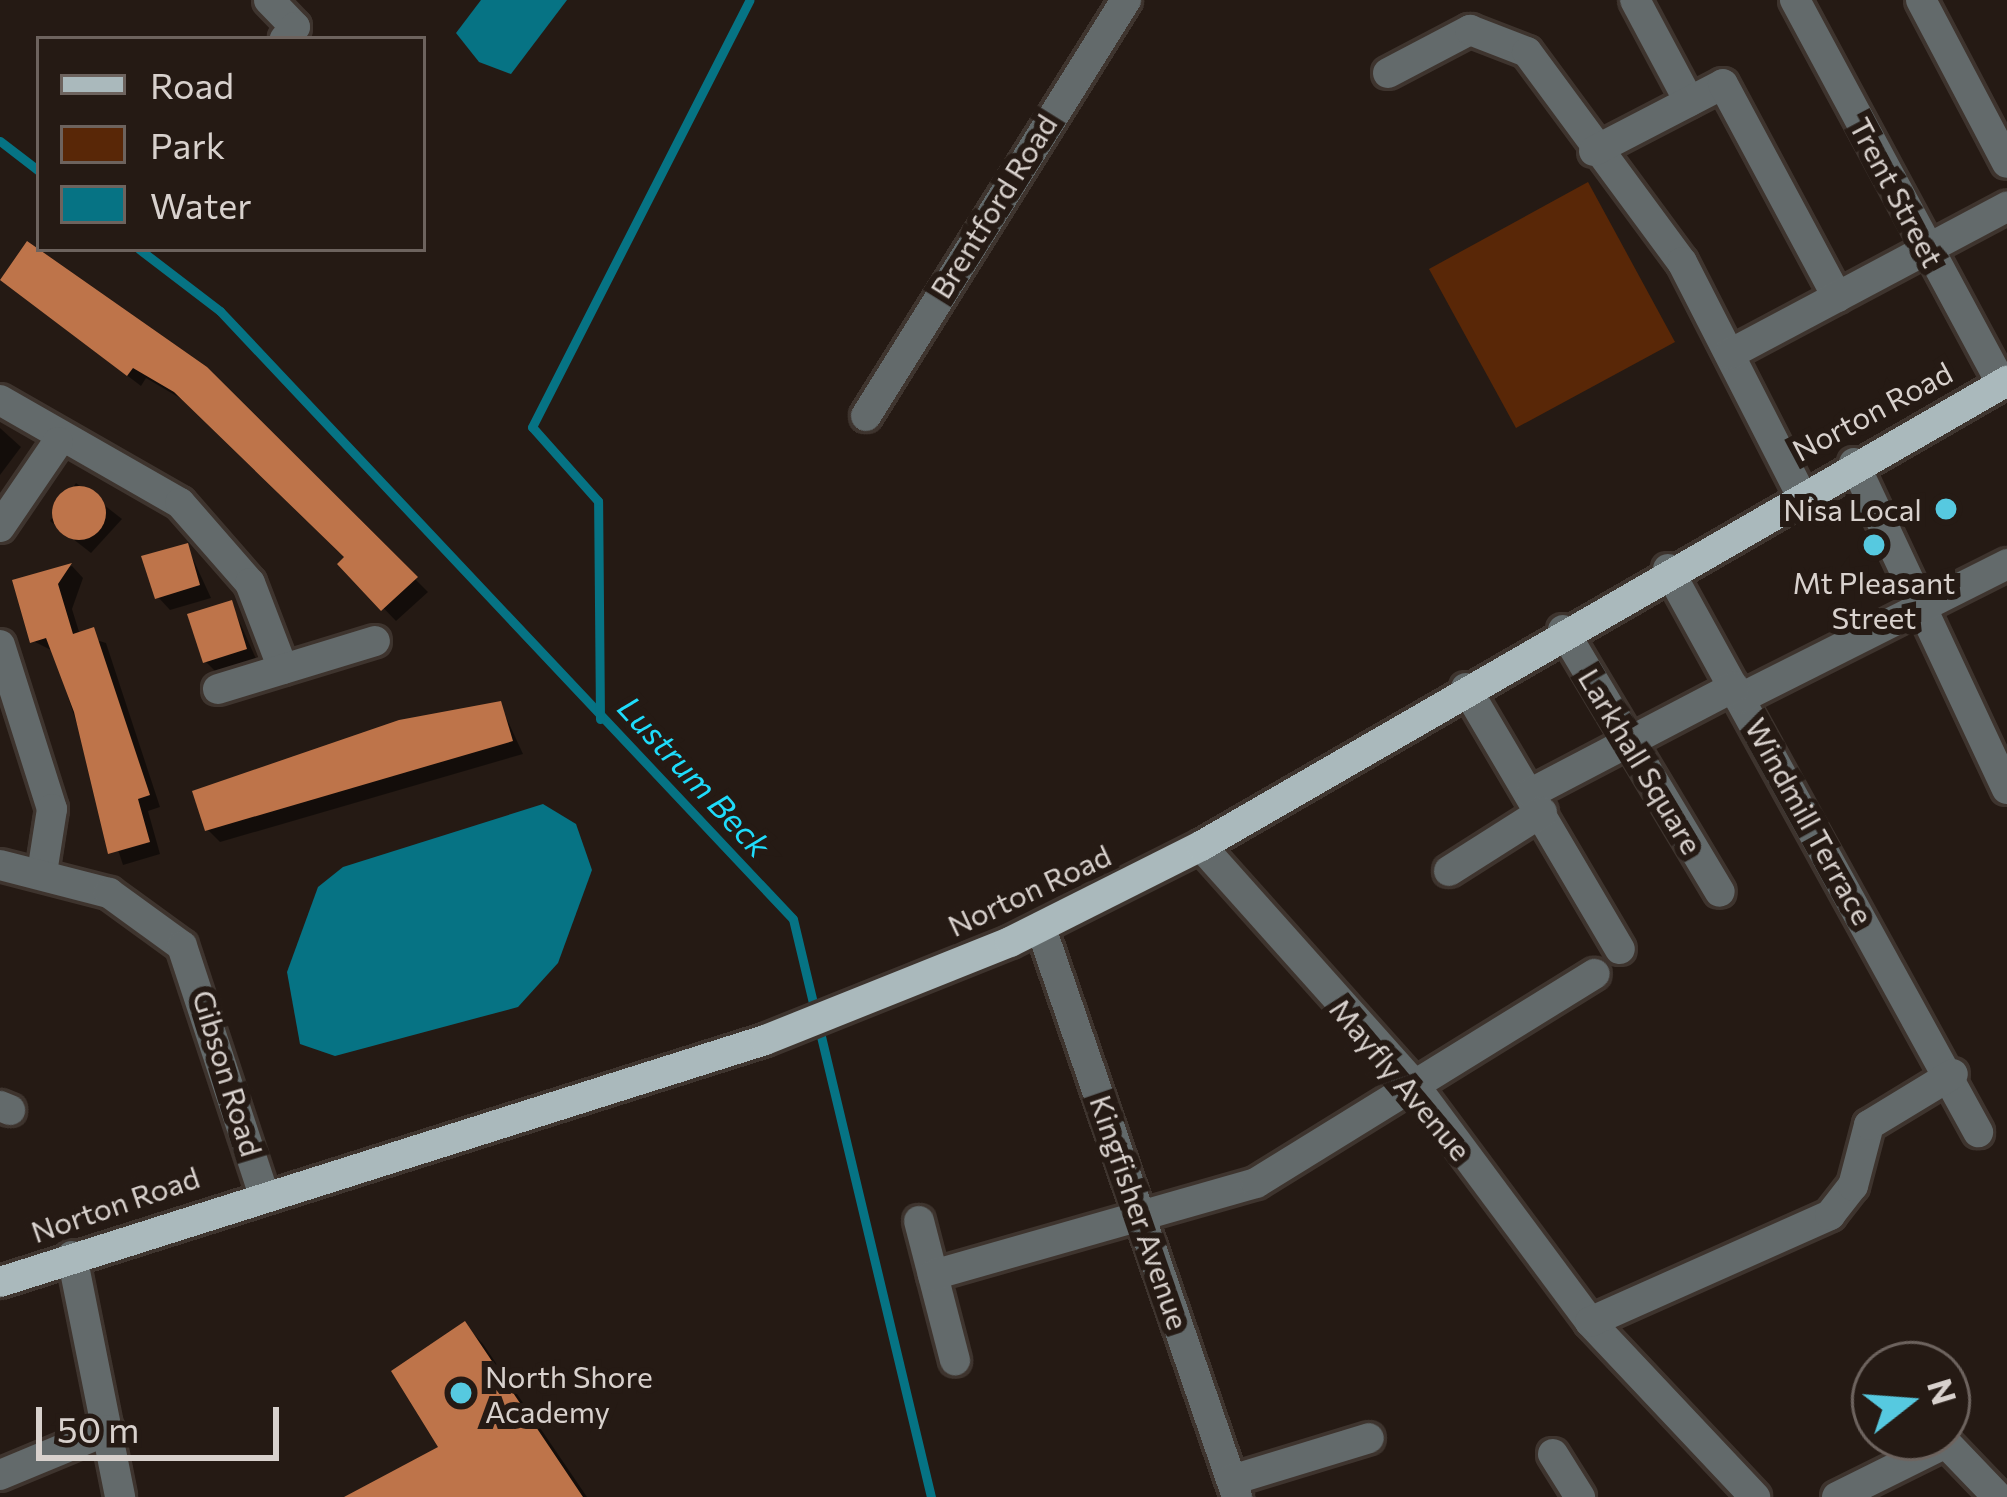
<!DOCTYPE html>
<style>
body{margin:0}
#map{position:relative;width:2007px;height:1497px;overflow:hidden;background:#251a14;font-family:Commissioner,sans-serif}
div>[style]{position:absolute}
[style*='--x']{left:calc(var(--x)*1px);top:calc(var(--y)*1px);width:calc(var(--w)*1px);rotate:calc(var(--a)*1deg)}
.green>*{inset:0;background:#592707}
.water>*{inset:0;background:#067384}
.shadow>*{inset:0;background:#0007}
.stream>*{height:9px;margin:-4.5px;padding:0 4.5px;transform-origin:4.5px;border-radius:4.5px;background:#067384}
.building>*{inset:0;background:#be744a}
.round{border-radius:50%}
.roads{filter:drop-shadow(3px 0 #3e342e) drop-shadow(-3px 0 #3e342e) drop-shadow(0 3px #3e342e) drop-shadow(0 -3px #3e342e)}
.minor>*{height:30px;margin:-15px;padding:0 15px;transform-origin:15px;border-radius:15px;background:#636a6b}
.major>*{height:30px;margin:-15px;padding:0 15px;transform-origin:15px;border-radius:15px;background:#aab9bc}
.dots>*{width:33px;height:33px;translate:-50% -50%;box-sizing:border-box;border:6px solid #251a14;border-radius:50%}
span{translate:-50% -50%;white-space:nowrap;text-align:center;line-height:1.15;-webkit-text-stroke:12px #251a14;paint-order:stroke}
.street-label{font-size:30px;color:#d8d1cd}
.poi-label{font-size:30px;color:#d8d1cd}
.right{translate:-100% -50%;text-align:right}
.left{translate:0 -50%;text-align:left}
.water-label{font-size:33px;color:#1fdcfb;font-style:italic}
.legend{position:absolute;left:36px;top:36px;width:390px;height:216px;box-sizing:border-box;background:#251a14;border:3px solid #6d635e;margin:0;padding:15px 21px;list-style:none;font-size:36px;color:#d8d1cd}
.legend li{display:flex;align-items:center;gap:24px;height:60px}
.legend b{width:60px;border:3px solid #6d635e}
.north{position:absolute;left:1851px;top:1341px;width:120px;height:120px;box-sizing:border-box;background:#251a14;border:3px solid #6d635e;border-radius:50%;rotate:73deg;font-size:33px;font-weight:700;line-height:48px;text-align:center;color:#d8d1cd}
.north::after{content:'';display:block;margin:auto;width:42px;height:54px;background:#56c9e0;clip-path:polygon(50% 0,100% 100%,50% 72%,0 100%)}
.scale{position:absolute;left:36px;top:1407px;width:243px;height:54px;box-sizing:border-box;border:6px solid #d8d1cd;border-top:0;padding-left:15px;font-size:36px;line-height:42px;white-space:nowrap;color:#d8d1cd;-webkit-text-stroke:9px #251a14;paint-order:stroke}
</style>
<div id="map">
<div class="green">
<i style="clip-path:polygon(1588px 182px,1675px 342px,1516px 428px,1429px 269px)"></i>
</div>
<div class="water">
<i style="clip-path:polygon(481px 0,567px 0,511px 74px,479px 62px,456px 33px)"></i>
<i style="clip-path:polygon(543px 804px,576px 824px,592px 870px,558px 963px,518px 1007px,335px 1056px,300px 1044px,287px 972px,318px 887px,343px 867px)"></i>
</div>
<div class="shadow">
<i style="clip-path:polygon(16px 291px,205px 369px,428px 592px,396px 621px,341px 564px,348px 557px,190px 404px,146px 378px,141px 386px)"></i>
<i style="clip-path:polygon(0 428px,21px 447px,0 475px)"></i>
<i style="clip-path:polygon(76px 483px,122px 519px,91px 553px,50px 521px)"></i>
<i style="clip-path:polygon(187px 546px,211px 598px,170px 610px,158px 597px)"></i>
<i style="clip-path:polygon(72px 566px,83px 578px,72px 609px,80px 635px,106px 643px,160px 807px,148px 811px,160px 854px,123px 865px,53px 651px,33px 641px,16px 582px)"></i>
<i style="clip-path:polygon(231px 603px,257px 661px,218px 674px,205px 661px)"></i>
<i style="clip-path:polygon(500px 704px,523px 754px,220px 842px,207px 829px)"></i>
<i style="clip-path:polygon(464px 1324px,483px 1344px,587px 1497px,350px 1497px,443px 1448px)"></i>
</div>
<div class="stream">
<i style="--x:0;--y:141;--w:49;--a:37.6"></i>
<i style="--x:139;--y:249;--w:102;--a:37.4"></i>
<i style="--x:220;--y:311;--w:835;--a:46.7"></i>
<i style="--x:793;--y:919;--w:594;--a:76.57"></i>
<i style="--x:600;--y:719;--w:218;--a:-90.5"></i>
<i style="--x:598;--y:501;--w:99;--a:-131.7"></i>
<i style="--x:532;--y:427;--w:479;--a:-63"></i>
</div>
<div class="building">
<i style="clip-path:polygon(27px 241px,207px 367px,418px 577px,381px 611px,337px 564px,344px 557px,174px 392px,133px 368px,127px 376px,0 280px)"></i>
<i class="round" style="left:52px;top:486px;width:54px;height:54px"></i>
<i style="clip-path:polygon(188px 543px,200px 585px,155px 599px,141px 556px)"></i>
<i style="clip-path:polygon(72px 563px,58px 584px,73px 634px,94px 627px,150px 795px,138px 799px,150px 842px,108px 854px,74px 712px,46px 638px,30px 643px,12px 580px)"></i>
<i style="clip-path:polygon(232px 600px,247px 649px,203px 663px,187px 614px)"></i>
<i style="clip-path:polygon(501px 701px,513px 741px,205px 831px,192px 791px,399px 720px)"></i>
<i style="clip-path:polygon(465px 1321px,583px 1497px,344px 1497px,438px 1447px,391px 1371px)"></i>
</div>
<div class="roads">
<div class="minor">
<i style="--x:269;--y:0;--w:37;--a:46"></i>
<i style="--x:295;--y:27;--w:16;--a:130"></i>
<i style="--x:1635;--y:0;--w:115;--a:61.9"></i>
<i style="--x:1795;--y:0;--w:436;--a:61.7"></i>
<i style="--x:1921;--y:0;--w:184;--a:62.2"></i>
<i style="--x:1388;--y:73;--w:93;--a:-27.7"></i>
<i style="--x:1470;--y:30;--w:61;--a:21.1"></i>
<i style="--x:1527;--y:52;--w:261;--a:53.6"></i>
<i style="--x:1682;--y:262;--w:257;--a:62.9"></i>
<i style="--x:1594;--y:151;--w:145;--a:-27.4"></i>
<i style="--x:1723;--y:84;--w:242;--a:61.8"></i>
<i style="--x:1730;--y:354;--w:314;--a:-28"></i>
<i style="--x:0;--y:400;--w:207;--a:29.8"></i>
<i style="--x:180;--y:503;--w:106;--a:48.8"></i>
<i style="--x:250;--y:583;--w:92;--a:69"></i>
<i style="--x:866;--y:416;--w:491;--a:-58"></i>
<i style="--x:1854;--y:463;--w:360;--a:64.9"></i>
<i style="--x:0;--y:527;--w:103;--a:-55.7"></i>
<i style="--x:1668;--y:569;--w:643;--a:61.16"></i>
<i style="--x:1563;--y:630;--w:305;--a:59.1"></i>
<i style="--x:0;--y:645;--w:172;--a:72.4"></i>
<i style="--x:52;--y:809;--w:65;--a:98.9"></i>
<i style="--x:1466;--y:688;--w:303;--a:59.5"></i>
<i style="--x:218;--y:689;--w:164;--a:-17"></i>
<i style="--x:1741;--y:698;--w:298;--a:-26.7"></i>
<i style="--x:1531;--y:793;--w:229;--a:-27.6"></i>
<i style="--x:1201;--y:846;--w:317;--a:48.2"></i>
<i style="--x:1412;--y:1082;--w:299;--a:53.4"></i>
<i style="--x:1590;--y:1322;--w:241;--a:46.7"></i>
<i style="--x:0;--y:865;--w:113;--a:14.4"></i>
<i style="--x:109;--y:893;--w:90;--a:36"></i>
<i style="--x:182;--y:946;--w:259;--a:71.8"></i>
<i style="--x:1449;--y:871;--w:110;--a:-32.4"></i>
<i style="--x:1041;--y:928;--w:602;--a:70.99"></i>
<i style="--x:0;--y:1106;--w:11;--a:22"></i>
<i style="--x:919;--y:1221;--w:144;--a:75.5"></i>
<i style="--x:72;--y:1256;--w:246;--a:78.7"></i>
<i style="--x:933;--y:1275;--w:336;--a:-15.9"></i>
<i style="--x:1256;--y:1183;--w:398;--a:-31.7"></i>
<i style="--x:1590;--y:1322;--w:263;--a:-24"></i>
<i style="--x:1830;--y:1215;--w:37;--a:-52"></i>
<i style="--x:1853;--y:1186;--w:63;--a:-75.3"></i>
<i style="--x:1869;--y:1125;--w:98;--a:-31.3"></i>
<i style="--x:1553;--y:1454;--w:51;--a:57.9"></i>
<i style="--x:0;--y:1475;--w:117;--a:-22.6"></i>
<i style="--x:1232;--y:1480;--w:143;--a:-17"></i>
<i style="--x:1837;--y:1497;--w:122;--a:-26.4"></i>
<i style="--x:1946;--y:1443;--w:75;--a:46.1"></i>
</div>
<div class="major">
<i style="--x:0;--y:1282;--w:802;--a:-17.55"></i>
<i style="--x:765;--y:1040;--w:264;--a:-21.8"></i>
<i style="--x:1010;--y:942;--w:214;--a:-26.7"></i>
<i style="--x:1201;--y:846;--w:931;--a:-29.98"></i>
</div>
</div>
<div class="dots">
<i style="left:1946px;top:509px;background:#56c9e0"></i>
<i style="left:1874px;top:545px;background:#56c9e0"></i>
<i style="left:461px;top:1393px;background:#56c9e0"></i>
</div>
<div class="street-label">
<span style="left:1897px;top:192px;rotate:62deg">Trent Street</span>
<span style="left:993px;top:206px;rotate:-58deg">Brentford Road</span>
<span style="left:1872px;top:411px;rotate:-28deg">Norton Road</span>
<span style="left:1641px;top:761px;rotate:59deg">Larkhall Square</span>
<span style="left:1810px;top:821px;rotate:61deg">Windmill Terrace</span>
<span style="left:1029px;top:890px;rotate:-25deg">Norton Road</span>
<span style="left:228px;top:1073px;rotate:73deg">Gibson Road</span>
<span style="left:1401px;top:1079px;rotate:50deg">Mayfly Avenue</span>
<span style="left:115px;top:1204px;rotate:-19deg">Norton Road</span>
<span style="left:1140px;top:1212px;rotate:71deg">Kingfisher Avenue</span>
</div>
<div class="poi-label">
<span class="right" style="left:1922px;top:509px">Nisa Local</span>
<span style="left:1874px;top:599px">Mt Pleasant<br>Street</span>
<span class="left" style="left:485px;top:1393px">North Shore<br>Academy</span>
</div>
<div class="water-label">
<span style="left:695px;top:776px;rotate:47deg">Lustrum Beck</span>
</div>
<ul class="legend">
<li><b style="height:15px;background:#aab9bc"></b>Road</li>
<li><b style="height:33px;background:#592707"></b>Park</li>
<li><b style="height:33px;background:#067384"></b>Water</li>
</ul>
<div class="north">N</div>
<div class="scale">50 m</div>
</div>
